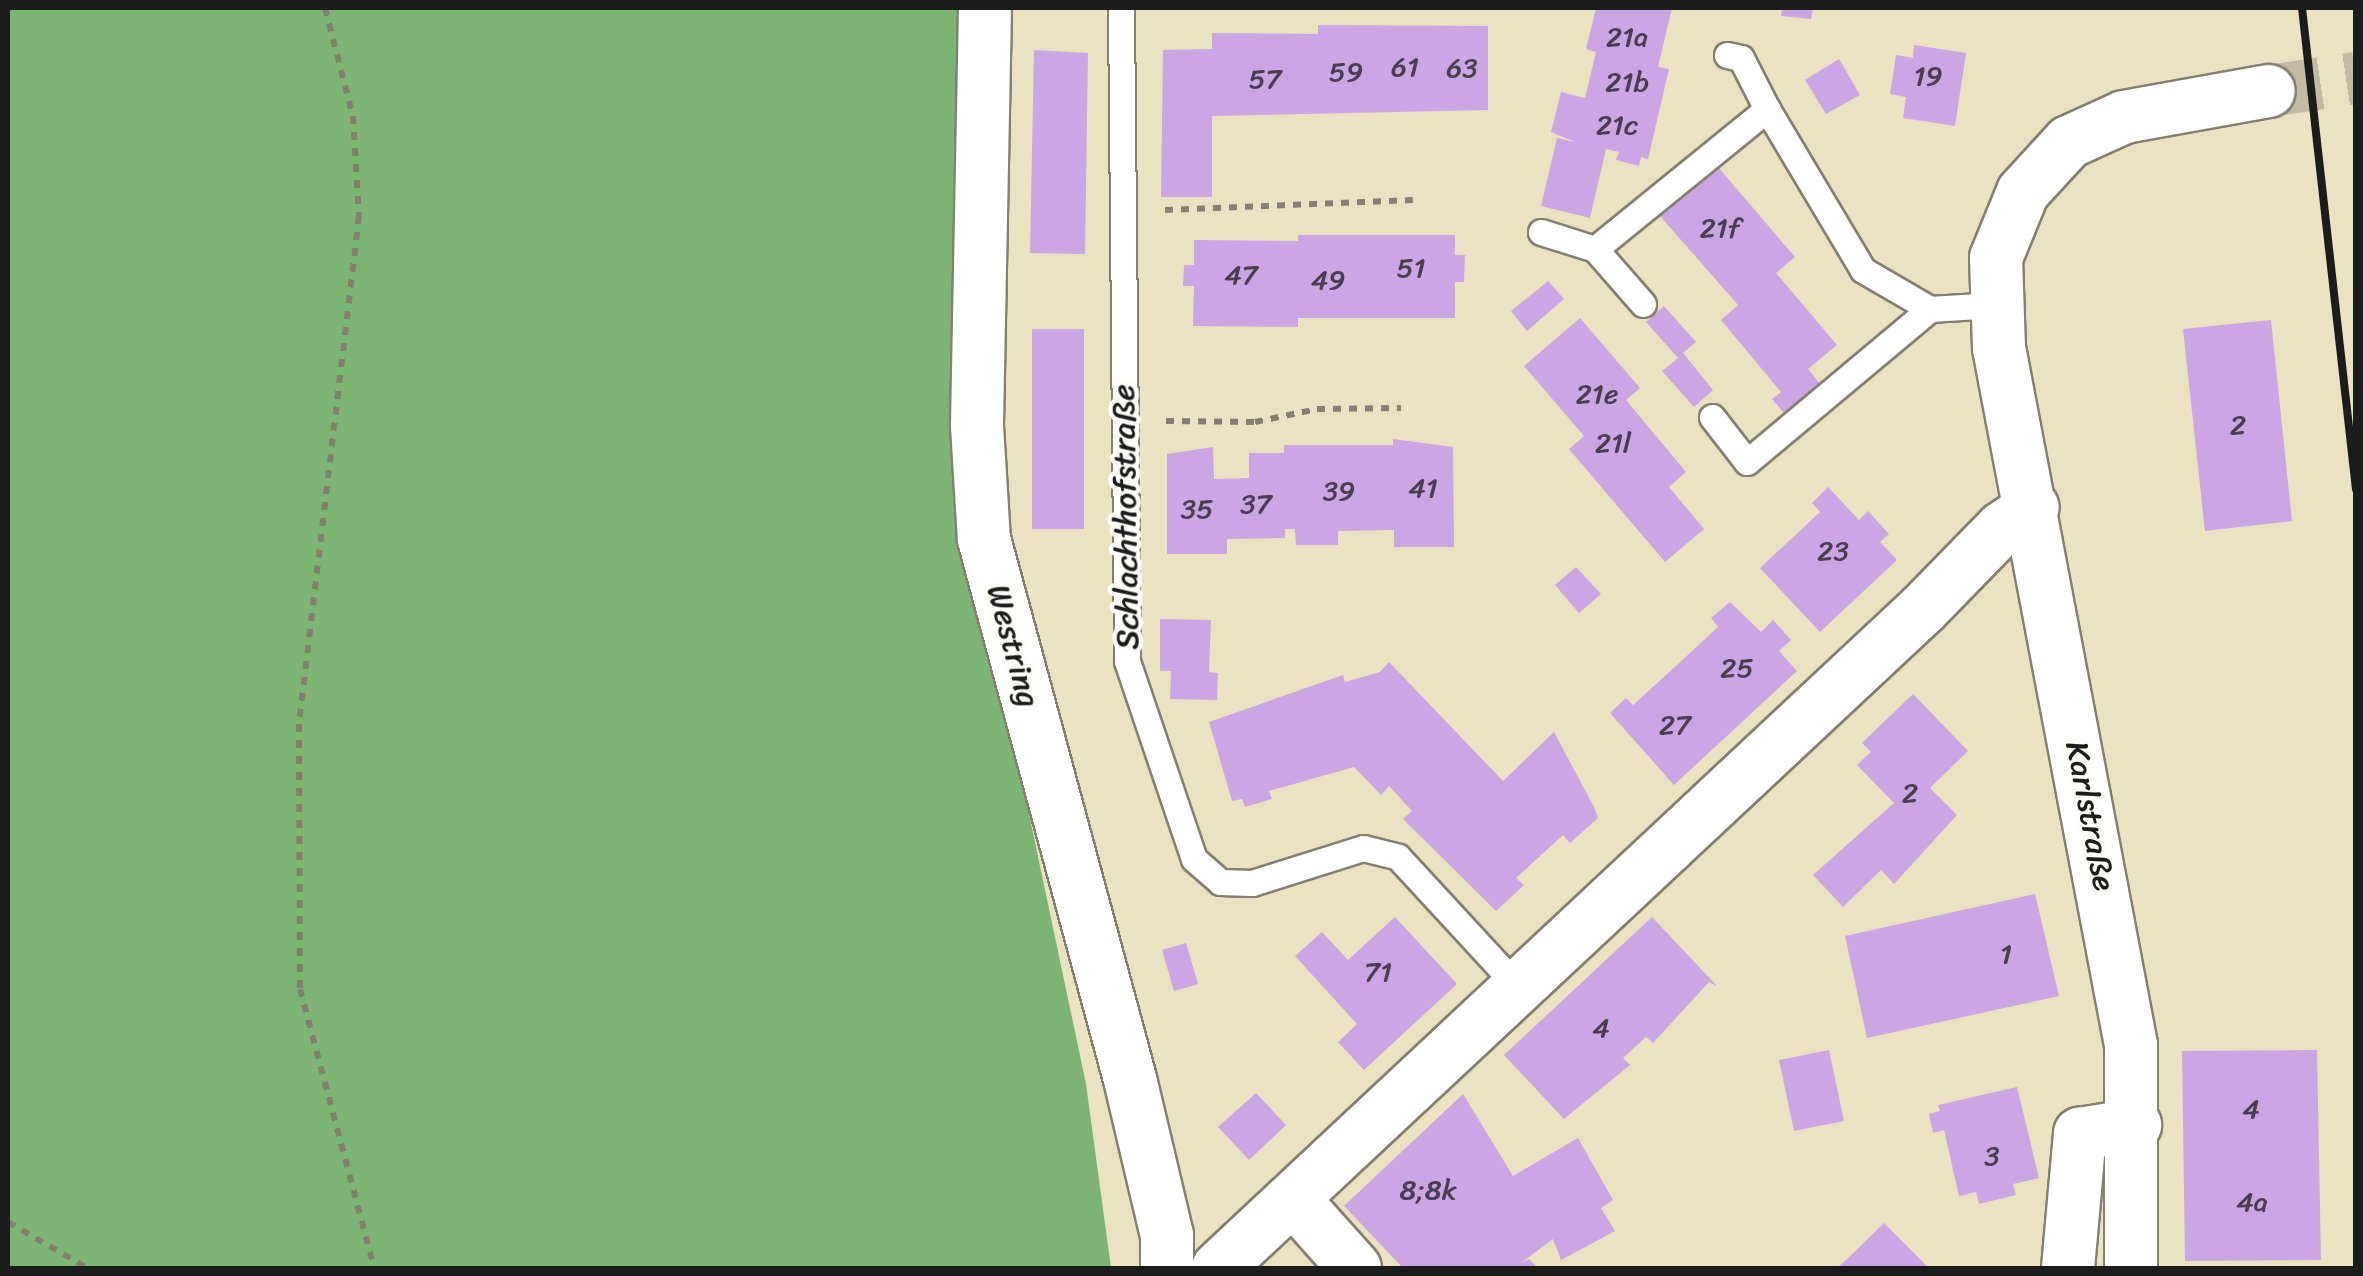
<!DOCTYPE html>
<meta charset="utf-8">
<style>
body{margin:0}
#map{position:relative;width:2363px;height:1276px;overflow:hidden;background:#ebe2c2;font-family:Sriracha,sans-serif}
div>[style]{position:absolute}
[style*='--x']{left:calc(var(--x)*1px);top:calc(var(--y)*1px);width:calc(var(--w)*1px);rotate:calc(var(--a)*1deg)}
.forest>*{inset:0;background:#7cb573}
.building>*{inset:0;background:#cca5e4}
.minor-tunnel>*{height:52px;margin-top:-26px;transform-origin:0;background:repeating-linear-gradient(90deg,#c2baa1 0 52px,transparent 0 78px)}
.path>*{height:6px;margin-top:-3px;transform-origin:0;background:repeating-linear-gradient(90deg,#847f6f 0 8px,transparent 0 16px)}
.roads{filter:drop-shadow(2px 0 #847f6f) drop-shadow(-2px 0 #847f6f) drop-shadow(0 2px #847f6f) drop-shadow(0 -2px #847f6f)}
.service>*{height:25px;margin:-12.5px;padding:0 12.5px;transform-origin:12.5px;border-radius:12.5px;background:#fff}
.minor>*{height:52px;margin:-26px;padding:0 26px;transform-origin:26px;border-radius:26px;background:#fff}
.rail>*{height:8px;margin:-4px;padding:0 4px;transform-origin:4px;border-radius:4px;background:#1c1c1c}
span{translate:-50% -50%;white-space:nowrap;text-align:center;line-height:1.15;-webkit-text-stroke:9px #fdfcf7;paint-order:stroke}
.number-label{font-size:28px;color:#483e4e}
.number-label span{-webkit-text-stroke-width:0}
.street-label{font-size:32px;color:#1c1c1c}
.frame{position:absolute;inset:0;border:10px solid #1c1c1c;pointer-events:none}
</style>
<div id="map">
<div class="forest">
<i style="clip-path:polygon(8px 8px,961px 8px,971px 539px,1086px 1084px,1111px 1268px,8px 1268px)"></i>
</div>
<div class="building">
<i style="clip-path:polygon(1596px 8px,1672px 8px,1658px 67px,1669px 69px,1648px 159px,1641px 157px,1639px 166px,1616px 160px,1619px 152px,1606px 149px,1590px 218px,1541px 206px,1557px 138px,1575px 142px,1551px 132px,1561px 92px,1585px 98px,1596px 52px,1586px 49px)"></i>
<i style="clip-path:polygon(1782px 8px,1813px 8px,1811px 19px,1781px 16px)"></i>
<i style="clip-path:polygon(1318px 25px,1488px 26px,1488px 110px,1212px 116px,1212px 197px,1161px 197px,1163px 50px,1212px 49px,1212px 33px,1318px 34px)"></i>
<i style="clip-path:polygon(1914px 45px,1966px 53px,1955px 126px,1903px 118px,1906px 97px,1890px 94px,1896px 55px,1913px 58px)"></i>
<i style="clip-path:polygon(1034px 50px,1088px 53px,1085px 254px,1030px 253px)"></i>
<i style="clip-path:polygon(1839px 59px,1860px 95px,1826px 114px,1805px 80px)"></i>
<i style="clip-path:polygon(1718px 167px,1795px 257px,1776px 273px,1837px 345px,1808px 369px,1824px 389px,1789px 419px,1772px 399px,1781px 392px,1721px 320px,1738px 305px,1660px 216px)"></i>
<i style="clip-path:polygon(1298px 235px,1455px 235px,1455px 255px,1465px 255px,1464px 282px,1455px 282px,1455px 318px,1298px 318px,1298px 327px,1193px 326px,1194px 286px,1183px 286px,1184px 265px,1194px 265px,1194px 240px,1298px 241px)"></i>
<i style="clip-path:polygon(1548px 281px,1564px 299px,1527px 331px,1511px 311px)"></i>
<i style="clip-path:polygon(1664px 306px,1696px 342px,1683px 353px,1713px 390px,1694px 407px,1662px 371px,1678px 358px,1646px 322px)"></i>
<i style="clip-path:polygon(1580px 318px,1640px 388px,1626px 400px,1686px 472px,1669px 487px,1704px 529px,1665px 562px,1569px 449px,1584px 436px,1524px 366px)"></i>
<i style="clip-path:polygon(2271px 320px,2292px 521px,2205px 531px,2183px 329px)"></i>
<i style="clip-path:polygon(1032px 329px,1084px 329px,1084px 529px,1032px 529px)"></i>
<i style="clip-path:polygon(1393px 439px,1453px 447px,1454px 547px,1394px 547px,1394px 530px,1338px 531px,1338px 545px,1296px 545px,1295px 529px,1285px 529px,1285px 538px,1227px 539px,1227px 554px,1167px 554px,1167px 454px,1213px 447px,1214px 479px,1249px 478px,1249px 453px,1284px 453px,1284px 445px,1393px 445px)"></i>
<i style="clip-path:polygon(1828px 487px,1859px 520px,1868px 511px,1889px 534px,1880px 542px,1897px 560px,1820px 632px,1760px 568px,1820px 512px,1812px 503px)"></i>
<i style="clip-path:polygon(1576px 567px,1601px 594px,1579px 613px,1555px 585px)"></i>
<i style="clip-path:polygon(1730px 602px,1761px 632px,1773px 620px,1791px 640px,1779px 651px,1797px 671px,1674px 785px,1610px 713px,1626px 698px,1633px 705px,1677px 665px,1718px 627px,1711px 618px)"></i>
<i style="clip-path:polygon(1160px 619px,1211px 620px,1209px 672px,1218px 673px,1217px 700px,1170px 699px,1171px 671px,1160px 671px)"></i>
<i style="clip-path:polygon(1389px 662px,1503px 781px,1554px 732px,1594px 807px,1598px 818px,1570px 843px,1563px 835px,1516px 878px,1524px 885px,1496px 911px,1403px 819px,1412px 811px,1389px 786px,1381px 795px,1354px 767px,1269px 791px,1272px 799px,1245px 807px,1242px 799px,1232px 801px,1209px 722px,1343px 675px,1345px 682px,1380px 672px)"></i>
<i style="clip-path:polygon(1913px 694px,1968px 751px,1930px 788px,1957px 815px,1894px 884px,1881px 870px,1843px 907px,1813px 875px,1894px 803px,1857px 765px,1871px 752px,1862px 743px)"></i>
<i style="clip-path:polygon(2035px 894px,2059px 996px,1867px 1038px,1845px 936px)"></i>
<i style="clip-path:polygon(1395px 917px,1457px 984px,1364px 1070px,1338px 1042px,1357px 1024px,1295px 956px,1322px 932px,1348px 960px)"></i>
<i style="clip-path:polygon(1652px 917px,1717px 986px,1709px 982px,1653px 1043px,1646px 1037px,1623px 1058px,1630px 1065px,1564px 1119px,1504px 1055px)"></i>
<i style="clip-path:polygon(1186px 943px,1198px 984px,1174px 991px,1162px 950px)"></i>
<i style="clip-path:polygon(1829px 1050px,1844px 1121px,1794px 1131px,1779px 1060px)"></i>
<i style="clip-path:polygon(2317px 1050px,2321px 1260px,2185px 1261px,2182px 1051px)"></i>
<i style="clip-path:polygon(2017px 1087px,2039px 1178px,2013px 1184px,2016px 1195px,1979px 1204px,1976px 1192px,1959px 1196px,1944px 1130px,1933px 1133px,1929px 1114px,1940px 1111px,1938px 1105px)"></i>
<i style="clip-path:polygon(1256px 1093px,1286px 1125px,1249px 1160px,1218px 1127px)"></i>
<i style="clip-path:polygon(1463px 1094px,1513px 1176px,1578px 1138px,1613px 1200px,1601px 1208px,1615px 1231px,1561px 1260px,1553px 1239px,1521px 1263px,1529px 1259px,1538px 1268px,1403px 1268px,1344px 1206px)"></i>
<i style="clip-path:polygon(1884px 1223px,1929px 1268px,1837px 1268px,1847px 1259px)"></i>
</div>
<div class="minor-tunnel">
<i style="--x:2269;--y:91;--w:88;--a:-8.5"></i>
</div>
<div class="path">
<i style="--x:325;--y:8;--w:112;--a:75.5"></i>
<i style="--x:353;--y:116;--w:100;--a:86.6"></i>
<i style="--x:359;--y:216;--w:512;--a:96.74"></i>
<i style="--x:299;--y:724;--w:265;--a:89.8"></i>
<i style="--x:300;--y:989;--w:289;--a:75.1"></i>
<i style="--x:1165;--y:210;--w:248;--a:-2.3"></i>
<i style="--x:1166;--y:421;--w:89;--a:0.6"></i>
<i style="--x:1255;--y:422;--w:63;--a:-11.8"></i>
<i style="--x:1317;--y:409;--w:84;--a:-0.7"></i>
<i style="--x:8;--y:1222;--w:91;--a:30.2"></i>
</div>
<div class="roads">
<div class="service">
<i style="--x:1121;--y:8;--w:653;--a:89.47"></i>
<i style="--x:1127;--y:661;--w:209;--a:71.3"></i>
<i style="--x:1194;--y:859;--w:35;--a:41"></i>
<i style="--x:1220;--y:882;--w:32;--a:2"></i>
<i style="--x:1252;--y:883;--w:116;--a:-17.5"></i>
<i style="--x:1363;--y:848;--w:36;--a:14"></i>
<i style="--x:1398;--y:857;--w:177;--a:47.3"></i>
<i style="--x:1727;--y:55;--w:14;--a:12"></i>
<i style="--x:1741;--y:58;--w:57;--a:63"></i>
<i style="--x:1541;--y:232;--w:57;--a:17.5"></i>
<i style="--x:1643;--y:304;--w:73;--a:-131.1"></i>
<i style="--x:1595;--y:249;--w:222;--a:-39.1"></i>
<i style="--x:1767;--y:109;--w:187;--a:59.2"></i>
<i style="--x:1863;--y:270;--w:78;--a:30.2"></i>
<i style="--x:1712;--y:417;--w:57;--a:52.1"></i>
<i style="--x:1747;--y:462;--w:239;--a:-39.9"></i>
<i style="--x:1930;--y:309;--w:65;--a:-3.5"></i>
</div>
<div class="minor">
<i style="--x:985;--y:8;--w:418;--a:91.1"></i>
<i style="--x:977;--y:426;--w:113;--a:86.5"></i>
<i style="--x:984;--y:539;--w:559;--a:74.87"></i>
<i style="--x:1130;--y:1079;--w:160;--a:76.7"></i>
<i style="--x:1167;--y:1235;--w:33;--a:90"></i>
<i style="--x:1295;--y:1201;--w:90;--a:48.2"></i>
<i style="--x:1218;--y:1268;--w:965;--a:-43.07"></i>
<i style="--x:1923;--y:609;--w:113;--a:-45.7"></i>
<i style="--x:2002;--y:528;--w:37;--a:-34"></i>
<i style="--x:2068;--y:1268;--w:135;--a:-84.9"></i>
<i style="--x:2080;--y:1134;--w:56;--a:-9.3"></i>
<i style="--x:2131;--y:1268;--w:223;--a:-90"></i>
<i style="--x:2131;--y:1045;--w:709;--a:-100.72"></i>
<i style="--x:1999;--y:348;--w:90;--a:-91.9"></i>
<i style="--x:1996;--y:258;--w:71;--a:-67.8"></i>
<i style="--x:2023;--y:192;--w:68;--a:-47.4"></i>
<i style="--x:2069;--y:142;--w:60;--a:-24.4"></i>
<i style="--x:2124;--y:117;--w:147;--a:-10.2"></i>
</div>
</div>
<div class="rail">
<i style="--x:2302;--y:8;--w:484;--a:83.6"></i>
</div>
<div class="number-label">
<span style="left:1627px;top:37px">21a</span>
<span style="left:1405px;top:67px">61</span>
<span style="left:1462px;top:68px">63</span>
<span style="left:1346px;top:72px">59</span>
<span style="left:1928px;top:76px">19</span>
<span style="left:1265px;top:79px">57</span>
<span style="left:1627px;top:82px">21b</span>
<span style="left:1617px;top:125px">21c</span>
<span style="left:1720px;top:228px">21f</span>
<span style="left:1411px;top:268px">51</span>
<span style="left:1241px;top:275px">47</span>
<span style="left:1328px;top:280px">49</span>
<span style="left:1597px;top:394px">21e</span>
<span style="left:2238px;top:425px">2</span>
<span style="left:1613px;top:443px">21l</span>
<span style="left:1423px;top:488px">41</span>
<span style="left:1339px;top:491px">39</span>
<span style="left:1256px;top:504px">37</span>
<span style="left:1197px;top:509px">35</span>
<span style="left:1833px;top:551px">23</span>
<span style="left:1737px;top:668px">25</span>
<span style="left:1675px;top:725px">27</span>
<span style="left:1910px;top:793px">2</span>
<span style="left:2006px;top:954px">1</span>
<span style="left:1378px;top:972px">71</span>
<span style="left:1601px;top:1028px">4</span>
<span style="left:2251px;top:1109px">4</span>
<span style="left:1992px;top:1156px">3</span>
<span style="left:1428px;top:1190px">8;8k</span>
<span style="left:2252px;top:1202px">4a</span>
</div>
<div class="street-label">
<span style="left:1126px;top:517px;rotate:-91deg">Schlachthofstraße</span>
<span style="left:1013px;top:646px;rotate:75deg">Westring</span>
<span style="left:2090px;top:816px;rotate:79deg">Karlstraße</span>
</div>
<div class="frame"></div>
</div>
